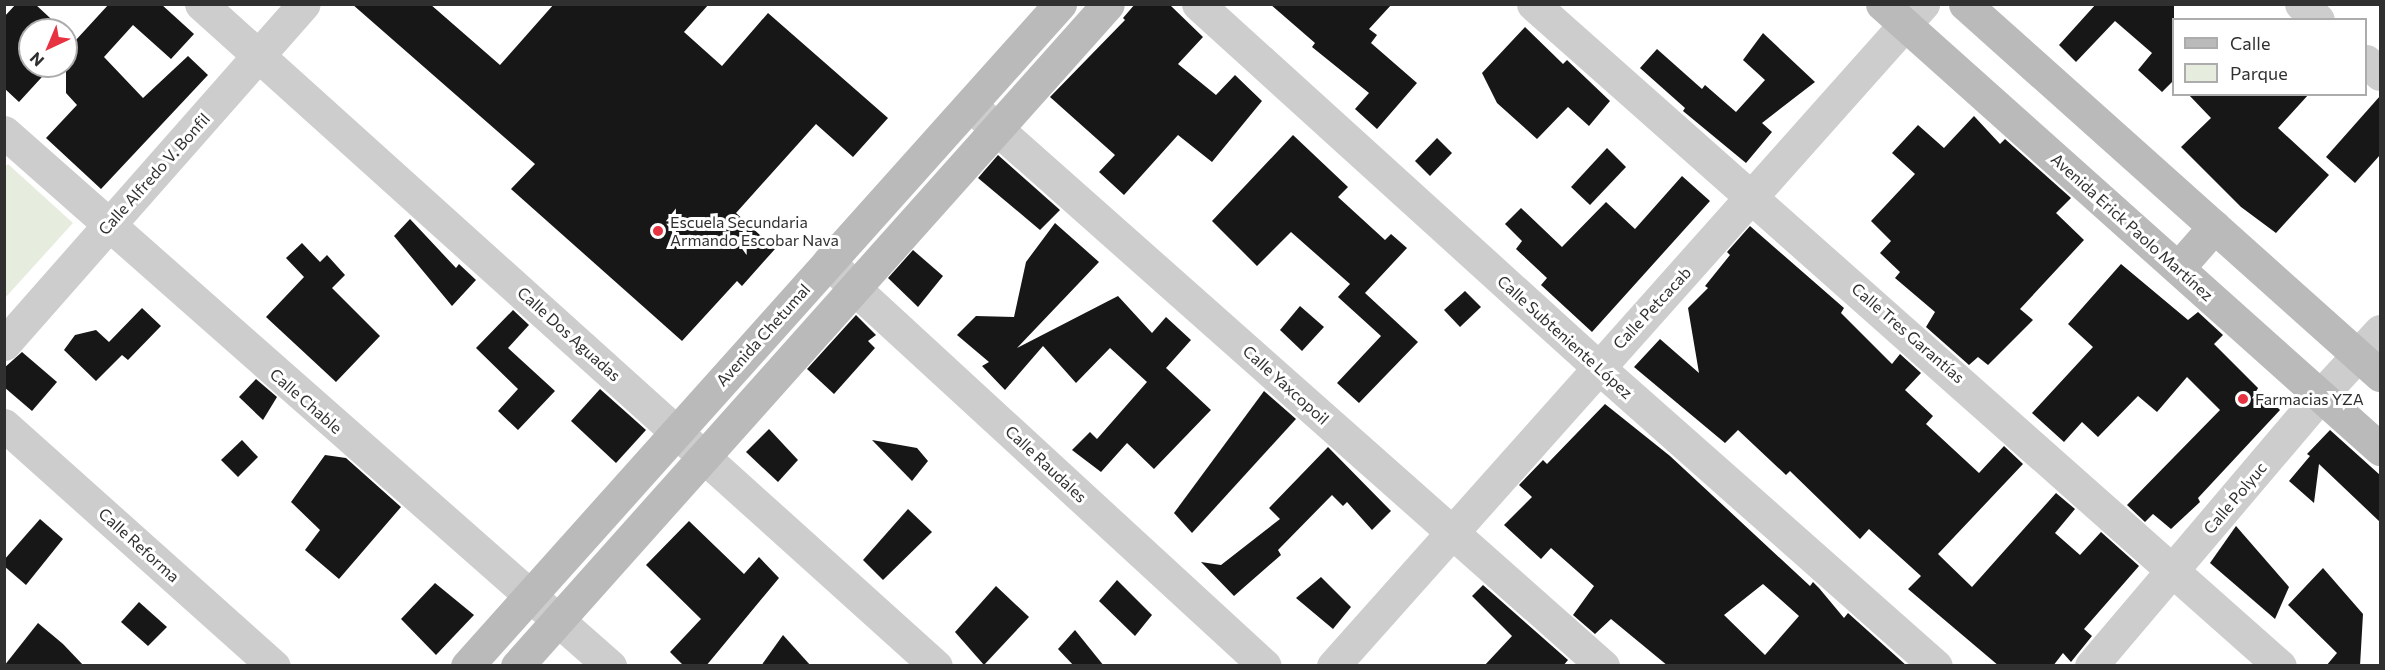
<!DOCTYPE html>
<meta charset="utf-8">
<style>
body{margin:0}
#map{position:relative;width:2385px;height:670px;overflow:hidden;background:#fff;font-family:Commissioner,sans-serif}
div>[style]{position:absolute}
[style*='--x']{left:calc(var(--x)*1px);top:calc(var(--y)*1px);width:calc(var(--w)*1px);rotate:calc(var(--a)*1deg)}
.green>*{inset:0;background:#e6edde}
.building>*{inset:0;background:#171717}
.street>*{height:33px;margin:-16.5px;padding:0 16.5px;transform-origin:16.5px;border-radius:16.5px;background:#cdcdcd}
.secondary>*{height:33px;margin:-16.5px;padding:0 16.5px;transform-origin:16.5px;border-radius:16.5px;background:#bababa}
.dots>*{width:16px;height:16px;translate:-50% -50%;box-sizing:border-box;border:3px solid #fff;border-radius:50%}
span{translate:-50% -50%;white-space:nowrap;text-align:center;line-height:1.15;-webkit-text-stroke:6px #fff;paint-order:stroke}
.street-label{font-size:16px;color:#303030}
.poi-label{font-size:16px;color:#303030}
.left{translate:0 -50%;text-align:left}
.frame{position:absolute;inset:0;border:6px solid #303030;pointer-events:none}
.legend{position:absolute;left:2172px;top:18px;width:195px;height:78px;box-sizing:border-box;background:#fff;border:2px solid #acacac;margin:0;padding:8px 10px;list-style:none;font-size:18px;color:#303030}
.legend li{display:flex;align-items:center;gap:12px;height:30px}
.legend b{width:30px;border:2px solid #acacac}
.north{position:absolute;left:18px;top:18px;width:60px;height:60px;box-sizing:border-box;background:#fff;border:2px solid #acacac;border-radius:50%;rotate:224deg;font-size:16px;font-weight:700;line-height:24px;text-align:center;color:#303030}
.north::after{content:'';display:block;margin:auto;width:21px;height:27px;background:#e73241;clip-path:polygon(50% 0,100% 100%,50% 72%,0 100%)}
</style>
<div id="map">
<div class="green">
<i style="clip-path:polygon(8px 164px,73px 223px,5px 298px,4px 168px)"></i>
</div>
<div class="building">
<i style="clip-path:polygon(16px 4px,35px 4px,63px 30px,30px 30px,30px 66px,52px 66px,19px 102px,4px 88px,4px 17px)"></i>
<i style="clip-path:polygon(109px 4px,161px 4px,194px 34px,171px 59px,133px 25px,104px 57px,143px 98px,188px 56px,208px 75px,101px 189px,46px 138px,77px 105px,66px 93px,66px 33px,75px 41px)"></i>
<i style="clip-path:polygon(352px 4px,430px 4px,500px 65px,554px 4px,709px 4px,684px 32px,722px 66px,768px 13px,888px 118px,853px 157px,816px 124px,736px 213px,775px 249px,742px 286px,737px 281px,682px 341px,511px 189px,535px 164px)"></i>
<i style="clip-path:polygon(1135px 4px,1169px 4px,1203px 37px,1178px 64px,1216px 95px,1235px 75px,1262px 101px,1212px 162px,1178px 135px,1124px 195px,1099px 172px,1115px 155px,1050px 97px,1125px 20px,1123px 18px)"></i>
<i style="clip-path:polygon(1270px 4px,1392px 4px,1369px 29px,1377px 35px,1371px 43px,1417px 83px,1377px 129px,1355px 109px,1369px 93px,1312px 47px,1315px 43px)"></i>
<i style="clip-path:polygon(2096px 4px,2174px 4px,2174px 80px,2162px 92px,2138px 70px,2152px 53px,2115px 21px,2076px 62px,2059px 45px)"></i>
<i style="clip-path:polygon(1525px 27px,1563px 64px,1567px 60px,1610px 101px,1589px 126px,1568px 107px,1537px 139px,1497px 103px,1482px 73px)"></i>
<i style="clip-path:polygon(1763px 33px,1815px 82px,1762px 123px,1772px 132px,1746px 163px,1683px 111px,1685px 108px,1640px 68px,1657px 49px,1702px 89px,1705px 85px,1736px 112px,1765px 80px,1743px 60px)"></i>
<i style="clip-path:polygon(2188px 94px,2309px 94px,2278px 128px,2329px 175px,2276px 233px,2241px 207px,2181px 147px,2211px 118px)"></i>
<i style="clip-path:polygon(2380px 96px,2380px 155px,2355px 183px,2326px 157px)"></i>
<i style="clip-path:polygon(1974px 116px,2000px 144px,2005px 139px,2071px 198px,2056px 213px,2084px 240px,2020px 309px,2033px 320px,1988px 365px,1978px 357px,1969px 365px,1926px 327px,1935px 312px,1895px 278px,1900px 272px,1880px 253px,1891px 241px,1871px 221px,1915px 174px,1892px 153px,1918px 125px,1944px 148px)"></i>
<i style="clip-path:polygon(1293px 135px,1348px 187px,1338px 197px,1385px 240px,1391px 234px,1407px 248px,1365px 293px,1418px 342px,1359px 403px,1337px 383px,1381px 336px,1338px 297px,1350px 284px,1291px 232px,1257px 266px,1212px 221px)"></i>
<i style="clip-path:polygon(1437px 138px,1452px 153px,1430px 176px,1415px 161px)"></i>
<i style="clip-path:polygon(1607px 148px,1626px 167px,1590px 205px,1571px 187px)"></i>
<i style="clip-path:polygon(998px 155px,1060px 210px,1040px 230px,978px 178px)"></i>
<i style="clip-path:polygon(1682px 176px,1710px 201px,1592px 332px,1541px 285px,1547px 278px,1516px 249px,1522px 241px,1505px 224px,1521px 208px,1562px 247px,1606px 202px,1635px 229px)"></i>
<i style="clip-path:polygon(410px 219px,456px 268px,459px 264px,476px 280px,452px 306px,394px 236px)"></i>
<i style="clip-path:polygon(1055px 223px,1099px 262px,1017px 348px,1118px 296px,1152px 333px,1166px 317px,1191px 340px,1166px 368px,1211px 410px,1154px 469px,1127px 443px,1101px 472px,1072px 450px,1090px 432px,1097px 439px,1147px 382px,1110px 348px,1076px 383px,1043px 346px,1005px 390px,982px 366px,989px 362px,957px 335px,976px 316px,1014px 317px,1026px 262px)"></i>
<i style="clip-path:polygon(1750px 226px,1844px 308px,1841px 313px,1892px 364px,1900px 354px,1921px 373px,1905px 390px,1933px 416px,1926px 424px,1979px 473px,2004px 446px,2023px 464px,1938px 554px,1972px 587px,2056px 493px,2075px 509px,2055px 533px,2080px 555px,2101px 532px,2139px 566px,2084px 629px,2092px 636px,2071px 662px,2063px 653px,2053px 666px,1999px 666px,1908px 589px,1921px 576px,1869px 529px,1860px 539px,1790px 471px,1786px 475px,1738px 430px,1725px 443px,1634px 367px,1660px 339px,1699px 373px,1688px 308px,1708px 288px,1705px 286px,1730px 255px,1727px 252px)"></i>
<i style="clip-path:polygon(302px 243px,320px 262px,327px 255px,345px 275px,332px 288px,380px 336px,336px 382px,266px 317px,304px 277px,286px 258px)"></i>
<i style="clip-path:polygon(913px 250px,943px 276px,918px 307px,888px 278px)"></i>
<i style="clip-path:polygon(2121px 264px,2188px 320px,2198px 312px,2223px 335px,2214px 344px,2280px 410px,2198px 498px,2200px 502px,2171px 529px,2153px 514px,2145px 522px,2127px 505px,2220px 410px,2187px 377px,2157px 412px,2138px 396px,2098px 437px,2082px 422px,2064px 442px,2032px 413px,2093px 347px,2068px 324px)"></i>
<i style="clip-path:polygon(1465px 291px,1481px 307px,1460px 327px,1444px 310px)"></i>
<i style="clip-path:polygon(1300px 306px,1324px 327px,1302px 351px,1280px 330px)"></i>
<i style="clip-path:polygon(142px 308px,161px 326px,128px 360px,122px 355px,96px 381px,64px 350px,75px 335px,96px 330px,109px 342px)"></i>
<i style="clip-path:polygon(513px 310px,529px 325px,508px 348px,555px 391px,518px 430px,498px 411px,518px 389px,476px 348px)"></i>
<i style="clip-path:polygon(856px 315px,876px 335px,868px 341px,875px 348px,834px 394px,807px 369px)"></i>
<i style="clip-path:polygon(22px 352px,57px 382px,32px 411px,4px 387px,4px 368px)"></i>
<i style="clip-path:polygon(256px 379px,277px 397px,263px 420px,239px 397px)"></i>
<i style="clip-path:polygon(600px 389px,646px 430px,616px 463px,571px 421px)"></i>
<i style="clip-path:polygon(1264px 391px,1296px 419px,1192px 533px,1174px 513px)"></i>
<i style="clip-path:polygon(evenodd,1605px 404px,1670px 456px,1810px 586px,1813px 582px,1819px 588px,1844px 618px,1848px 613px,1907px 666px,1668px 666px,1611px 619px,1595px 634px,1573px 615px,1594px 586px,1551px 548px,1541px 559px,1504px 525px,1532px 497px,1519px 485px,1543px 460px,1547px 464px,1605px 404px,1763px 584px,1799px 616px,1765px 655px,1724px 615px,1763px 584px)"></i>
<i style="clip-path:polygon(769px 429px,798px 460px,778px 482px,746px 452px)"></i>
<i style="clip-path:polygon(2330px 430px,2380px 475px,2380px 522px,2319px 464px,2314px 503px,2289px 481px,2310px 456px,2307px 454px)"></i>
<i style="clip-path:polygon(242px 440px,258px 457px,238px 477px,221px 460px)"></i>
<i style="clip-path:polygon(872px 440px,917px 448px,928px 461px,912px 481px)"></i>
<i style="clip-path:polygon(1328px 447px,1391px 511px,1372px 530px,1347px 502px,1343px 506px,1332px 495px,1278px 550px,1281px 555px,1234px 596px,1201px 562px,1221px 565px,1280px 519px,1269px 508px)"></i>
<i style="clip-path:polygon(325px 455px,346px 458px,401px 507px,339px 579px,305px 550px,320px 530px,291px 502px)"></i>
<i style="clip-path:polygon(908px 509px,932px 532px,883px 580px,863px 560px)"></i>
<i style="clip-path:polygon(40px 519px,63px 539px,26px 585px,4px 566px,4px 560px)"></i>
<i style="clip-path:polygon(689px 521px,744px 574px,759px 557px,779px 578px,706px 666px,684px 666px,670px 652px,701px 619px,646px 565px)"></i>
<i style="clip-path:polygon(2236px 526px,2289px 587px,2275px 619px,2210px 563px)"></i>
<i style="clip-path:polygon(2323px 568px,2363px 614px,2360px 666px,2326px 666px,2337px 653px,2288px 605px)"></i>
<i style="clip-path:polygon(1321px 577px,1351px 607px,1333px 629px,1296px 598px)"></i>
<i style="clip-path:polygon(1117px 580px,1152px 615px,1135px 636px,1099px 601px)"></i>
<i style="clip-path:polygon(435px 583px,474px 615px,436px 655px,401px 619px)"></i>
<i style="clip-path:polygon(1483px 585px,1568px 660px,1563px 666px,1484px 666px,1512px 636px,1472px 596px)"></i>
<i style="clip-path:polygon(996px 586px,1029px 617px,984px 665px,955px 632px)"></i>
<i style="clip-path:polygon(139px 602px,167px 627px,148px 646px,121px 622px)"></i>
<i style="clip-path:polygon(38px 623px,63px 644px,84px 666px,4px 666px)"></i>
<i style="clip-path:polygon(1075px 630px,1104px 666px,1074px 666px,1058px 649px)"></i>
<i style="clip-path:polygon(783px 635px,811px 666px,761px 666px)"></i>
</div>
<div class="street">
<i style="--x:201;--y:4;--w:989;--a:42.01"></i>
<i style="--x:1198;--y:4;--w:540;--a:42.22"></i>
<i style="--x:1598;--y:367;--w:451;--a:41.5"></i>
<i style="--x:1533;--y:4;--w:998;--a:41.55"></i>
<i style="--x:2301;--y:4;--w:23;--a:43"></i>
<i style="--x:2366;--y:61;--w:19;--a:43"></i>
<i style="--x:970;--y:105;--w:846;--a:41.55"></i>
<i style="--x:4;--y:132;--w:808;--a:41.39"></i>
<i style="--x:829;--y:261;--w:37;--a:47"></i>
<i style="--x:854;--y:288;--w:558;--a:42.6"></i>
<i style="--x:4;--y:344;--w:453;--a:-48.6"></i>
<i style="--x:4;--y:425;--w:362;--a:41.8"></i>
<i style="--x:1333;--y:666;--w:887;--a:-48.29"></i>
<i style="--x:2091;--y:666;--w:355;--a:-49.7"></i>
<i style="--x:2321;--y:395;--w:87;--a:-47.3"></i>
</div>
<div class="secondary">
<i style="--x:1882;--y:4;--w:668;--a:41.78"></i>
<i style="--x:1965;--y:4;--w:557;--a:41.8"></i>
<i style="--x:2178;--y:268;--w:55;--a:-48.7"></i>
<i style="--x:467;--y:666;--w:889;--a:-48.15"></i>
<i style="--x:517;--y:666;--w:887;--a:-48.24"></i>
</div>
<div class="dots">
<i style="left:658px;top:231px;background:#e73241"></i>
<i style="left:2243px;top:399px;background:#e73241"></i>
</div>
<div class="street-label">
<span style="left:154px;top:174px;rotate:-48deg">Calle Alfredo V. Bonfil</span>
<span style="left:2132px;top:227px;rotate:42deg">Avenida Erick Paolo Martínez</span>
<span style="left:1652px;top:308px;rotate:-47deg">Calle Petcacab</span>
<span style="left:1908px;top:333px;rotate:41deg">Calle Tres Garantías</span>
<span style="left:569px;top:334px;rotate:42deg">Calle Dos Aguadas</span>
<span style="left:763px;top:335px;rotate:-48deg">Avenida Chetumal</span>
<span style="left:1565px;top:337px;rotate:42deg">Calle Subteniente López</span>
<span style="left:1286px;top:385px;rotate:42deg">Calle Yaxcopoil</span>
<span style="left:306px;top:401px;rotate:41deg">Calle Chable</span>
<span style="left:1046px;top:464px;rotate:43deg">Calle Raudales</span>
<span style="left:2235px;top:498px;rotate:-50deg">Calle Polyuc</span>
<span style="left:139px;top:545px;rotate:42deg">Calle Reforma</span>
</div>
<div class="poi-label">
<span class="left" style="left:670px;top:231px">Escuela Secundaria<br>Armando Escobar Nava</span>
<span class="left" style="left:2255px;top:399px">Farmacias YZA</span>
</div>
<div class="frame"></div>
<ul class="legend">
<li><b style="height:8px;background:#bababa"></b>Calle</li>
<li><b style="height:16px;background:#e6edde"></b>Parque</li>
</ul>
<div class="north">N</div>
</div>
